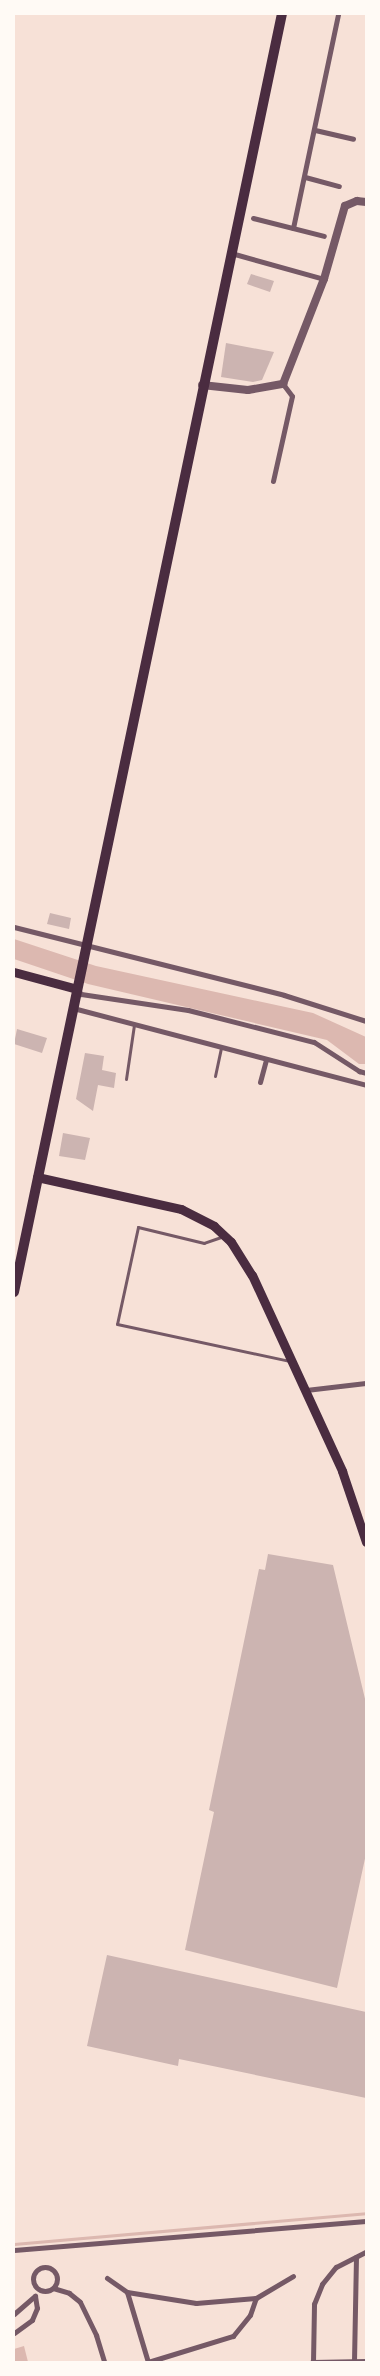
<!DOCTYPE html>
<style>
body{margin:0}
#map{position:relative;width:380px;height:2376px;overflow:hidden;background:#f7e1d7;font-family:"Public Sans",sans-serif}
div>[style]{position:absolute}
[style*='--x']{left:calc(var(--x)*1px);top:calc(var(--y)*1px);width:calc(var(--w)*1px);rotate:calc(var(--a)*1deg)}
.water>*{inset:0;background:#dcb8b0}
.stream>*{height:3px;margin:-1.5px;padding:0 1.5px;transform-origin:1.5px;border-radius:1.5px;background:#dcb8b0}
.building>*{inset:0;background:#ccb4b1}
.service>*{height:3px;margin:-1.5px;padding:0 1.5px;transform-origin:1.5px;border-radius:1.5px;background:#755966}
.minor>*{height:5px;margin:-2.5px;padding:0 2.5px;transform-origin:2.5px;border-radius:2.5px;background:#755966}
.minor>.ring{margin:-2.5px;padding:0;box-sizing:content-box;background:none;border:5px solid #755966;border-radius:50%}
.tertiary>*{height:8px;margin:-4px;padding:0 4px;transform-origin:4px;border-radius:4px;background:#755966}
.secondary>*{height:9px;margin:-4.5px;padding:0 4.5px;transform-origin:4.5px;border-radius:4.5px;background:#4a2c40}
.trunk>*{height:10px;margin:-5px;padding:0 5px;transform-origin:5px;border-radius:5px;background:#4a2c40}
span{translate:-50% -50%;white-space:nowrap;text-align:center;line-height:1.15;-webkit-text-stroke:4px #fffaf5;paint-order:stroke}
.frame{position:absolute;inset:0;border:15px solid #fffaf5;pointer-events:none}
</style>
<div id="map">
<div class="water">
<i style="clip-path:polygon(14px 939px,96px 966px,313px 1013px,366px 1037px,366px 1064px,359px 1064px,327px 1040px,88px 984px,14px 959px)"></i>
<i style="clip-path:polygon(24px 2346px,28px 2362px,14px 2362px,14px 2349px)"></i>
</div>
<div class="stream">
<i style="--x:14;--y:2244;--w:353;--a:-5"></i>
</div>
<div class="building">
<i style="clip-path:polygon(251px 274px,274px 281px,270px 292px,247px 284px)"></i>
<i style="clip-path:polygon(226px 343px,274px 352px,262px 380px,253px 382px,221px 377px)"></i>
<i style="clip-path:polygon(50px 913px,71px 918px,69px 929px,47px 924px)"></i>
<i style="clip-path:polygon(17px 1029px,47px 1038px,42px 1053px,14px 1044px)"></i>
<i style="clip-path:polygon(85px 1053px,104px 1056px,102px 1070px,116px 1073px,114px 1088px,98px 1085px,93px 1111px,76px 1099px)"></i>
<i style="clip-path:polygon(63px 1133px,90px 1138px,85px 1160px,59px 1156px)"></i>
<i style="clip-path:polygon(268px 1554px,333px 1565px,366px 1703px,366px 1854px,337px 1988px,185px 1950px,214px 1812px,209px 1810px,259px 1569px,265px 1570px)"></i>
<i style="clip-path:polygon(107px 1955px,366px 2012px,366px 2098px,179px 2059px,178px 2066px,87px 2046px)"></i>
</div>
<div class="service">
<i style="--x:215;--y:1076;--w:29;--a:-78"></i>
<i style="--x:126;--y:1079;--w:55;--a:-81.6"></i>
<i style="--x:221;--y:1237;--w:18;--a:161"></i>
<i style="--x:204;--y:1243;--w:68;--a:-166.4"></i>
<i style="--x:138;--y:1227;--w:99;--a:102.2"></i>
<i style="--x:117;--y:1324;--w:176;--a:12.1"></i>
</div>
<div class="minor">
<i style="--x:315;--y:130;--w:39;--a:13"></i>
<i style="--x:305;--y:177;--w:35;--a:15"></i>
<i style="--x:253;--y:218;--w:73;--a:14.2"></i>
<i style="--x:293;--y:228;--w:219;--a:-78.1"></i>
<i style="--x:231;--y:253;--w:97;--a:15.6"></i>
<i style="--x:273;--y:481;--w:87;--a:-77.4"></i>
<i style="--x:292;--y:396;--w:15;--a:-127"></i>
<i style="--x:14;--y:927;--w:278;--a:14.1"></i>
<i style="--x:284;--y:995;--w:86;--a:17.6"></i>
<i style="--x:78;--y:990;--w:5;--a:53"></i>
<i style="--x:81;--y:994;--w:108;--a:8.5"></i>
<i style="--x:188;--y:1010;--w:130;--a:14.3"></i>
<i style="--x:314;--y:1042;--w:54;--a:32.8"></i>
<i style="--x:359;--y:1071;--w:7;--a:16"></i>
<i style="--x:73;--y:1008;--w:303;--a:14.7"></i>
<i style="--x:260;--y:1082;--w:23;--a:-75"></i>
<i style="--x:306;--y:1390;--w:60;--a:-6.7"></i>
<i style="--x:14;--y:2250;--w:353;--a:-4.7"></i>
<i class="ring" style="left:33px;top:2267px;width:19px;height:19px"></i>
<i style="--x:107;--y:2278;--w:24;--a:35"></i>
<i style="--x:127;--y:2292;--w:70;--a:9.1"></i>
<i style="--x:196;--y:2303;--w:60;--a:-4.8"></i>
<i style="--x:256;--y:2298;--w:43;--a:-30.7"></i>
<i style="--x:53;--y:2288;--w:17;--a:17"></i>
<i style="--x:69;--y:2293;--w:14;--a:39"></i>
<i style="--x:80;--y:2302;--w:37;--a:64"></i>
<i style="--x:96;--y:2335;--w:28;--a:73"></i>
<i style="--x:127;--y:2292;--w:73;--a:73.3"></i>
<i style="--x:14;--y:2314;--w:28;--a:-41"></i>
<i style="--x:35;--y:2296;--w:12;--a:81"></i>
<i style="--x:37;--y:2308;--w:13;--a:113"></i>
<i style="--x:32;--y:2320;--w:22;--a:144"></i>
<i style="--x:354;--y:2361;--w:104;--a:-88.9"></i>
<i style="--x:148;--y:2362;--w:89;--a:-17"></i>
<i style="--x:233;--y:2336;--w:27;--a:-51"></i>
<i style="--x:250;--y:2315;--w:18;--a:-71"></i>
<i style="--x:312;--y:2362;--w:54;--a:-1.1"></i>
<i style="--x:313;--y:2362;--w:58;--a:-89"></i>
<i style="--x:314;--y:2304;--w:22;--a:-68"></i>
<i style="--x:322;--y:2284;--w:22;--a:-51"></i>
<i style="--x:336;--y:2267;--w:34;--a:-27"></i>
</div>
<div class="tertiary">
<i style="--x:202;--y:385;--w:46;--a:6.2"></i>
<i style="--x:248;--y:390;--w:36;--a:-10"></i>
<i style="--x:283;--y:384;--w:113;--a:-68.7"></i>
<i style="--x:324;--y:279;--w:76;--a:-74"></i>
<i style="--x:345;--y:206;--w:13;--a:-23"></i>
<i style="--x:357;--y:201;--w:9;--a:6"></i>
</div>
<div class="secondary">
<i style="--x:14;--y:972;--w:65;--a:15.1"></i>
<i style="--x:37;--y:1177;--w:148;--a:12.5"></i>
<i style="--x:181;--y:1209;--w:37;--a:27"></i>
<i style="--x:214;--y:1226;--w:23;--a:43"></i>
<i style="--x:231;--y:1242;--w:39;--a:58"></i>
<i style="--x:252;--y:1275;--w:216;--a:65.3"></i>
<i style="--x:342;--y:1471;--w:75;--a:71.3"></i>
</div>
<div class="trunk">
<i style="--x:14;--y:1292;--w:1306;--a:-78.16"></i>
</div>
<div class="frame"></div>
</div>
